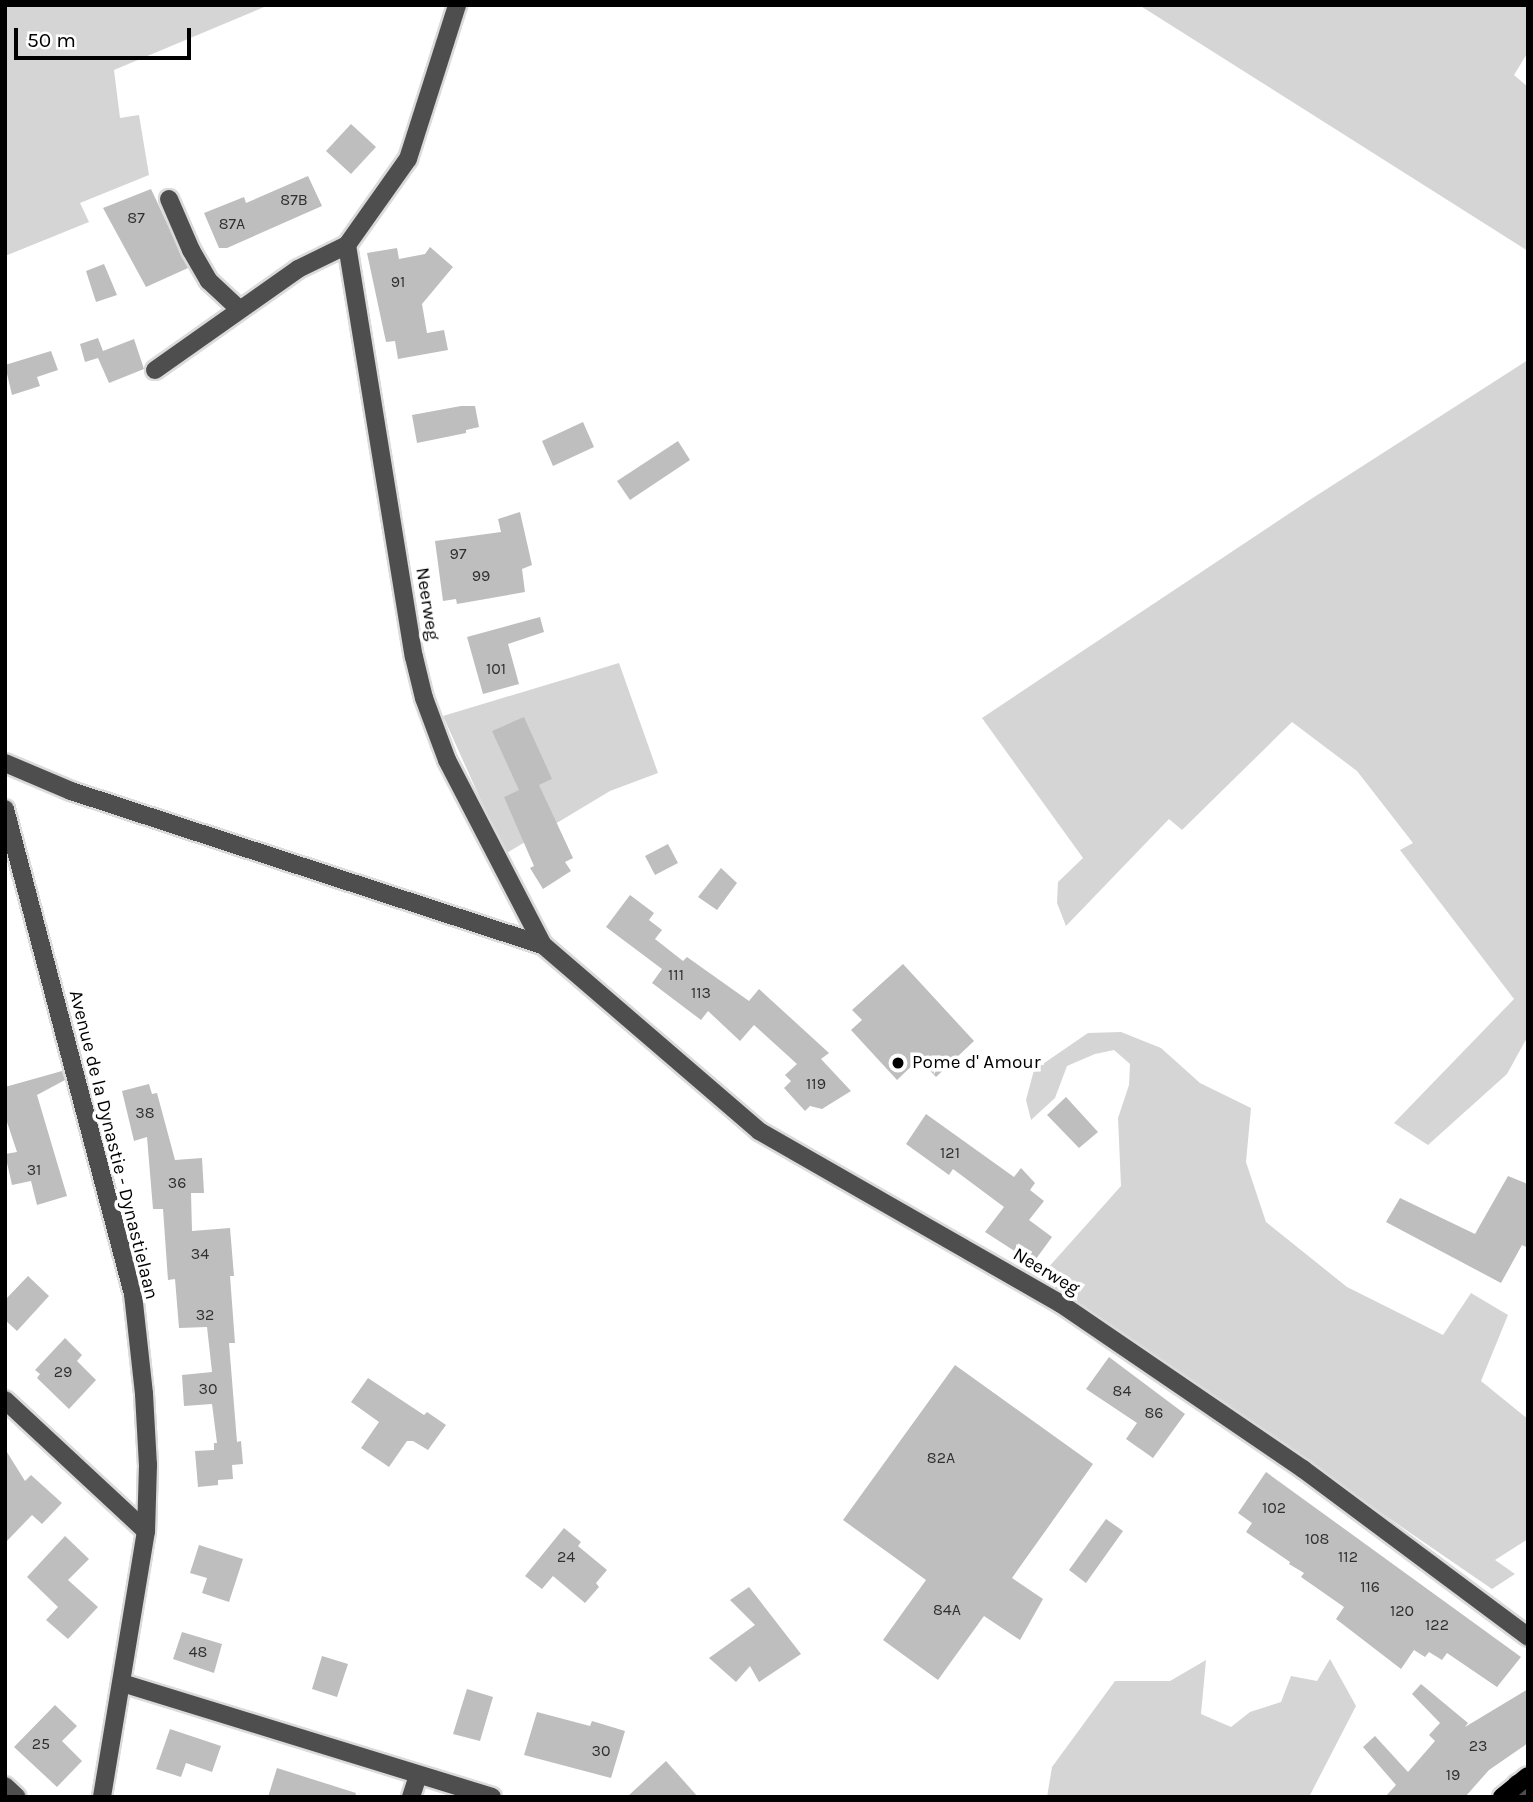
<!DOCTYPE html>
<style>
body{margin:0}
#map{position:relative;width:1533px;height:1802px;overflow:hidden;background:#fff;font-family:Karla,sans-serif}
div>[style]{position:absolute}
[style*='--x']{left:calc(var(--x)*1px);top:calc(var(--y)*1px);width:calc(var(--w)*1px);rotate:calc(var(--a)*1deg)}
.green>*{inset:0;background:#d5d5d5}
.building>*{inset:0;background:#bebebe}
.roads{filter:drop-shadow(2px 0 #dbdbdb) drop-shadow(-2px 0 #dbdbdb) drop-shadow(0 2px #dbdbdb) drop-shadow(0 -2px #dbdbdb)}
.minor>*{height:18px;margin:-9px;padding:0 9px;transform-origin:9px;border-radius:9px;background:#4e4e4e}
.major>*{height:18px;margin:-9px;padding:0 9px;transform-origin:9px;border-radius:9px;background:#000}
.dots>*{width:19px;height:19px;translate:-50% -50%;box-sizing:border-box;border:4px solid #fff;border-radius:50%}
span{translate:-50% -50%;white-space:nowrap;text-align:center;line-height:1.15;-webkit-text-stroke:7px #fff;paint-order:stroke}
.number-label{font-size:16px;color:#303030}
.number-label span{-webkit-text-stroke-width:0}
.street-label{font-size:19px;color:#000}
.poi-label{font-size:19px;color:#000}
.left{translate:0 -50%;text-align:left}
.frame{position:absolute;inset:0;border:7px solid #000;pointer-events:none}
.scale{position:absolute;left:14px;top:28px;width:177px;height:32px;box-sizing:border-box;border:4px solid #000;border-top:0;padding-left:9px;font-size:21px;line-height:24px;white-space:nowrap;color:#000;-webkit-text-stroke:5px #fff;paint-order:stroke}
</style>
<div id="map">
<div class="green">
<i style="clip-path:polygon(5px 5px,269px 5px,114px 70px,120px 118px,139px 115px,149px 175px,80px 203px,89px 222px,5px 256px)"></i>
<i style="clip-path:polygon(1139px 5px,1528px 5px,1528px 52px,1514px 75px,1528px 87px,1528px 251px)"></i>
<i style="clip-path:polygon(1528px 360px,1528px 1036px,1507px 1074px,1428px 1145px,1394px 1123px,1514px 999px,1400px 850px,1413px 843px,1357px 771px,1292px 722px,1182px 830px,1169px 819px,1066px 926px,1057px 903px,1058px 882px,1083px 858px,982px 718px,1308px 501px)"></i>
<i style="clip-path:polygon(619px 663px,658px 773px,610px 791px,505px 854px,443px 716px)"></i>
<i style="clip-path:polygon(1121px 1032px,1161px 1048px,1200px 1083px,1251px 1108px,1246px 1162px,1266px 1222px,1347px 1287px,1443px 1335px,1471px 1293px,1508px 1315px,1481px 1381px,1528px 1419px,1528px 1539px,1495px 1560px,1515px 1574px,1492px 1589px,1039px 1278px,1121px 1186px,1118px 1118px,1129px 1085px,1130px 1064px,1114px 1050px,1095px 1054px,1067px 1066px,1055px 1098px,1031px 1120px,1026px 1100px,1034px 1070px,1088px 1033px)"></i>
<i style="clip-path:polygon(1330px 1659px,1356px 1706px,1309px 1797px,1047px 1797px,1052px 1767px,1115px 1681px,1170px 1681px,1206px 1660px,1201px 1714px,1231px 1727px,1250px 1712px,1281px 1702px,1291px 1676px,1317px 1681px)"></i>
</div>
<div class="building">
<i style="clip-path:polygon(351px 124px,376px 147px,351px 174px,326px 151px)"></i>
<i style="clip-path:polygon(308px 176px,322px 206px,227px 248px,219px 248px,204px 213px,244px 197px,246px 203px)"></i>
<i style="clip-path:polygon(151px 189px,188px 268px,146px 287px,103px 208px)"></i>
<i style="clip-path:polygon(430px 247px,453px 267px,422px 304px,427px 333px,444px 330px,448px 350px,398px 359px,395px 341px,386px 342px,367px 253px,397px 248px,399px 259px,425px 254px)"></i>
<i style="clip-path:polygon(104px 264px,117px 295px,96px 302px,86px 271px)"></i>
<i style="clip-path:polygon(98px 338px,103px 351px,134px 339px,144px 369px,109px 383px,98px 358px,85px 362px,80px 344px)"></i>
<i style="clip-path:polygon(51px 351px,58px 370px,37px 377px,40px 386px,12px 395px,5px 365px)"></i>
<i style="clip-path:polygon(461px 406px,475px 406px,479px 427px,466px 430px,466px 433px,417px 443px,412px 415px)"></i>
<i style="clip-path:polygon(583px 422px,594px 447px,553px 466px,542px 441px)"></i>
<i style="clip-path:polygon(678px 441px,690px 460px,630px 500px,617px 481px)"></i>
<i style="clip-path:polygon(520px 512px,532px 565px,522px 569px,525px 592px,457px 604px,456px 599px,443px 601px,435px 541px,501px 532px,498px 519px)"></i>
<i style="clip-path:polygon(540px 617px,544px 632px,508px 644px,519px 684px,483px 694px,467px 637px)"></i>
<i style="clip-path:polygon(524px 717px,552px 779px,539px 785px,573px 858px,565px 862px,571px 871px,543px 889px,530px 868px,534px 866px,504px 797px,519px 790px,492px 731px)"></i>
<i style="clip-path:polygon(668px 844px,678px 863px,655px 875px,645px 856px)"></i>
<i style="clip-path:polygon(721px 868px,737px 883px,717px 910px,698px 897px)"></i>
<i style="clip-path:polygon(630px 895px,654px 913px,649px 920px,662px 930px,655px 939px,683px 961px,687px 957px,749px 1001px,759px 989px,829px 1053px,821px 1059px,851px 1091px,822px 1109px,810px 1106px,805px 1111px,784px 1088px,791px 1081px,785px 1075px,797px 1064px,754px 1025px,740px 1041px,708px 1011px,701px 1020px,652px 983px,662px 969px,606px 927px)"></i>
<i style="clip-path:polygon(903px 964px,974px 1041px,936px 1077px,919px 1059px,897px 1080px,851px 1030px,862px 1020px,852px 1010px)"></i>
<i style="clip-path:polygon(62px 1071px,65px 1080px,37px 1095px,67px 1196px,37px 1205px,31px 1181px,12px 1185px,5px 1154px,17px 1152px,5px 1116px,5px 1087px)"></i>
<i style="clip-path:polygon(149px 1084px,152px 1094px,157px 1093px,175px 1160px,202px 1158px,204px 1193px,191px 1193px,192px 1231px,230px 1228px,234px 1276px,230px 1276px,235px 1343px,229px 1343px,237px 1442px,241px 1441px,243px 1464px,232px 1465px,233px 1479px,218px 1480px,218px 1485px,198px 1487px,195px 1451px,214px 1450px,214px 1443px,217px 1443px,212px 1404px,184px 1406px,182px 1375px,212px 1372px,207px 1327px,179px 1328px,175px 1279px,168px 1280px,163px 1209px,153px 1209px,147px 1137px,134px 1141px,122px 1091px)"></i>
<i style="clip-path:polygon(1066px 1097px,1098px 1132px,1079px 1148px,1047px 1115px)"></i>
<i style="clip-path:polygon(926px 1114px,1014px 1177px,1021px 1168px,1035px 1183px,1030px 1190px,1044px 1201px,1029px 1220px,1052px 1237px,1033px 1263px,985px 1232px,1004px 1207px,953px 1169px,949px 1175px,906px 1144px)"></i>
<i style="clip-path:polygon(1508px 1176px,1528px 1184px,1528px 1248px,1522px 1245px,1501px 1283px,1386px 1222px,1400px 1198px,1475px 1234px)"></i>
<i style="clip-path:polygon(28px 1276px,49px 1296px,17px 1331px,5px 1320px,5px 1300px)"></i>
<i style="clip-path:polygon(65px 1338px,82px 1355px,77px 1361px,96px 1380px,69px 1409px,37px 1378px,40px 1374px,35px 1370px)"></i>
<i style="clip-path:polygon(1109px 1357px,1185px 1414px,1153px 1458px,1126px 1439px,1137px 1423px,1086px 1389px)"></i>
<i style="clip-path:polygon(955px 1365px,1093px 1464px,1012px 1578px,1043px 1599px,1020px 1640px,984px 1616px,938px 1680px,883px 1640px,926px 1580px,843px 1520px)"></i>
<i style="clip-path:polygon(368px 1378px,424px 1415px,427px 1412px,446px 1425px,428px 1450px,413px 1441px,407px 1441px,389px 1467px,361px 1448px,379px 1422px,351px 1402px)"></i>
<i style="clip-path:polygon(5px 1449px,25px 1481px,31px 1475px,62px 1503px,42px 1524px,32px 1515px,5px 1543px)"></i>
<i style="clip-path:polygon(1266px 1472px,1521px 1657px,1497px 1687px,1447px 1653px,1442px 1660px,1429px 1652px,1425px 1657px,1414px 1650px,1401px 1669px,1336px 1619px,1344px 1607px,1301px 1577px,1304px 1573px,1289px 1564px,1290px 1562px,1246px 1532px,1252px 1523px,1238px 1513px)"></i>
<i style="clip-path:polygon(1106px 1519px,1123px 1531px,1086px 1583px,1069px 1570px)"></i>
<i style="clip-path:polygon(564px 1528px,581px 1542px,578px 1546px,607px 1570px,596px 1583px,599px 1587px,585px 1603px,553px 1576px,542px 1589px,525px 1576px)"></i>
<i style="clip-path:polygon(65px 1536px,89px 1559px,68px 1580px,98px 1607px,68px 1639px,46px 1620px,58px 1607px,27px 1577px)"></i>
<i style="clip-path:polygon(199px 1545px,243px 1559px,229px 1602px,202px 1593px,207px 1578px,190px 1573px)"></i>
<i style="clip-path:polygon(749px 1587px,801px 1654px,759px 1682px,750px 1666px,736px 1682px,709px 1658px,755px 1625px,730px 1600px)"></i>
<i style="clip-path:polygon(182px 1632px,222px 1644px,214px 1673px,173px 1659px)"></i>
<i style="clip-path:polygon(322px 1656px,348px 1664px,337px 1697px,312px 1689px)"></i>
<i style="clip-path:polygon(1421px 1684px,1468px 1723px,1465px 1727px,1528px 1689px,1528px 1743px,1489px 1770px,1465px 1797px,1385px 1797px,1396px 1785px,1363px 1747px,1375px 1736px,1408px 1772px,1435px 1741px,1429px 1735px,1440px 1723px,1412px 1694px)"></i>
<i style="clip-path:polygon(467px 1689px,493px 1697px,480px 1741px,453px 1734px)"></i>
<i style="clip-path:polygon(55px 1705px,77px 1726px,62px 1741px,82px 1761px,57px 1787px,14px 1747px)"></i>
<i style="clip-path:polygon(537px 1712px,590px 1726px,592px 1721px,625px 1731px,611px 1778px,524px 1755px)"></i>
<i style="clip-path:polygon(170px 1729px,221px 1746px,212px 1772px,186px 1763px,181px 1777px,156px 1769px)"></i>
<i style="clip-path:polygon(666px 1761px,698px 1797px,627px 1797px)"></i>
<i style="clip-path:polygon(277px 1768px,356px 1793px,355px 1797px,268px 1797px)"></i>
</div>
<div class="roads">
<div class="minor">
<i style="--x:169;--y:199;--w:56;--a:66.7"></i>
<i style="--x:191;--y:250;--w:36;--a:60"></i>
<i style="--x:209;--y:281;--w:40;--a:43"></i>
<i style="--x:347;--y:245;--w:417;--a:80.8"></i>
<i style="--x:414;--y:657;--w:42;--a:76.3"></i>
<i style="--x:424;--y:698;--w:66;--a:69.6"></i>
<i style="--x:447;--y:760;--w:208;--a:62.6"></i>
<i style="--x:155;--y:370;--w:175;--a:-35.2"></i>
<i style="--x:298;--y:269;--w:55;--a:-26.1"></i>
<i style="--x:347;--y:245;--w:105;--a:-54.7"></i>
<i style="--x:408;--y:159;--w:162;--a:-72.3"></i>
<i style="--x:5;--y:763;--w:72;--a:23"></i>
<i style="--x:71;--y:791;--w:496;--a:18.1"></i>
<i style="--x:543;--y:945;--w:285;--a:40.7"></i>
<i style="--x:759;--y:1131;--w:348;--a:29.8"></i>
<i style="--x:1061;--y:1304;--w:293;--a:34.3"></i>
<i style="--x:1303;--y:1469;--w:281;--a:36.7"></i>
<i style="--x:5;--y:809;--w:502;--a:75.22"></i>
<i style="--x:133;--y:1294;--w:101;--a:83.7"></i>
<i style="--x:144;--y:1394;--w:71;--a:86.8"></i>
<i style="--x:148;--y:1465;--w:66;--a:91.7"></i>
<i style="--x:146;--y:1531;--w:270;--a:99.4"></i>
<i style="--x:5;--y:1400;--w:192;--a:42.9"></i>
<i style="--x:122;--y:1683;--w:387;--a:17.1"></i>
<i style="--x:1517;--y:1784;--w:15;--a:58"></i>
<i style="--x:5;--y:1786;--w:16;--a:43"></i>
<i style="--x:411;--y:1797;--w:22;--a:-72"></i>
</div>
<div class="major">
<i style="--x:1502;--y:1797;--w:33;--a:-39"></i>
</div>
</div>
<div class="dots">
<i style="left:898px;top:1063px;background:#000"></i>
</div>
<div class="number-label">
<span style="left:294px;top:200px">87B</span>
<span style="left:136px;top:218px">87</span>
<span style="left:232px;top:224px">87A</span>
<span style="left:398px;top:282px">91</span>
<span style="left:458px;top:554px">97</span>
<span style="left:481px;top:576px">99</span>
<span style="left:496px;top:669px">101</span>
<span style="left:676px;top:975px">111</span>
<span style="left:701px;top:993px">113</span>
<span style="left:816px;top:1084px">119</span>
<span style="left:145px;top:1113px">38</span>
<span style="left:950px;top:1153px">121</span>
<span style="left:34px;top:1170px">31</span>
<span style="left:177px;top:1183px">36</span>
<span style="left:200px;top:1254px">34</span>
<span style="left:205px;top:1315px">32</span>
<span style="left:63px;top:1372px">29</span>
<span style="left:208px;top:1389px">30</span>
<span style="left:1122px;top:1391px">84</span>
<span style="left:1154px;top:1413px">86</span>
<span style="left:941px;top:1458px">82A</span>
<span style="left:1274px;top:1508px">102</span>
<span style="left:1317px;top:1539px">108</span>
<span style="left:566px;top:1557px">24</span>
<span style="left:1348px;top:1557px">112</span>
<span style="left:1370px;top:1587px">116</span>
<span style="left:947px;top:1610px">84A</span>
<span style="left:1402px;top:1611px">120</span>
<span style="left:1437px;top:1625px">122</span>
<span style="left:198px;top:1652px">48</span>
<span style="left:41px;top:1744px">25</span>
<span style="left:1478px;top:1746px">23</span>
<span style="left:601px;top:1751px">30</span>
<span style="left:1453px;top:1775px">19</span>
</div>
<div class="street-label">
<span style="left:427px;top:604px;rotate:81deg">Neerweg</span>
<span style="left:113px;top:1145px;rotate:76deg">Avenue de la Dynastie - Dynastielaan</span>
<span style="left:1046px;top:1272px;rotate:31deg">Neerweg</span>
</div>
<div class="poi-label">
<span class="left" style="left:912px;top:1063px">Pome d' Amour</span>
</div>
<div class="frame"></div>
<div class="scale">50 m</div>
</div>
